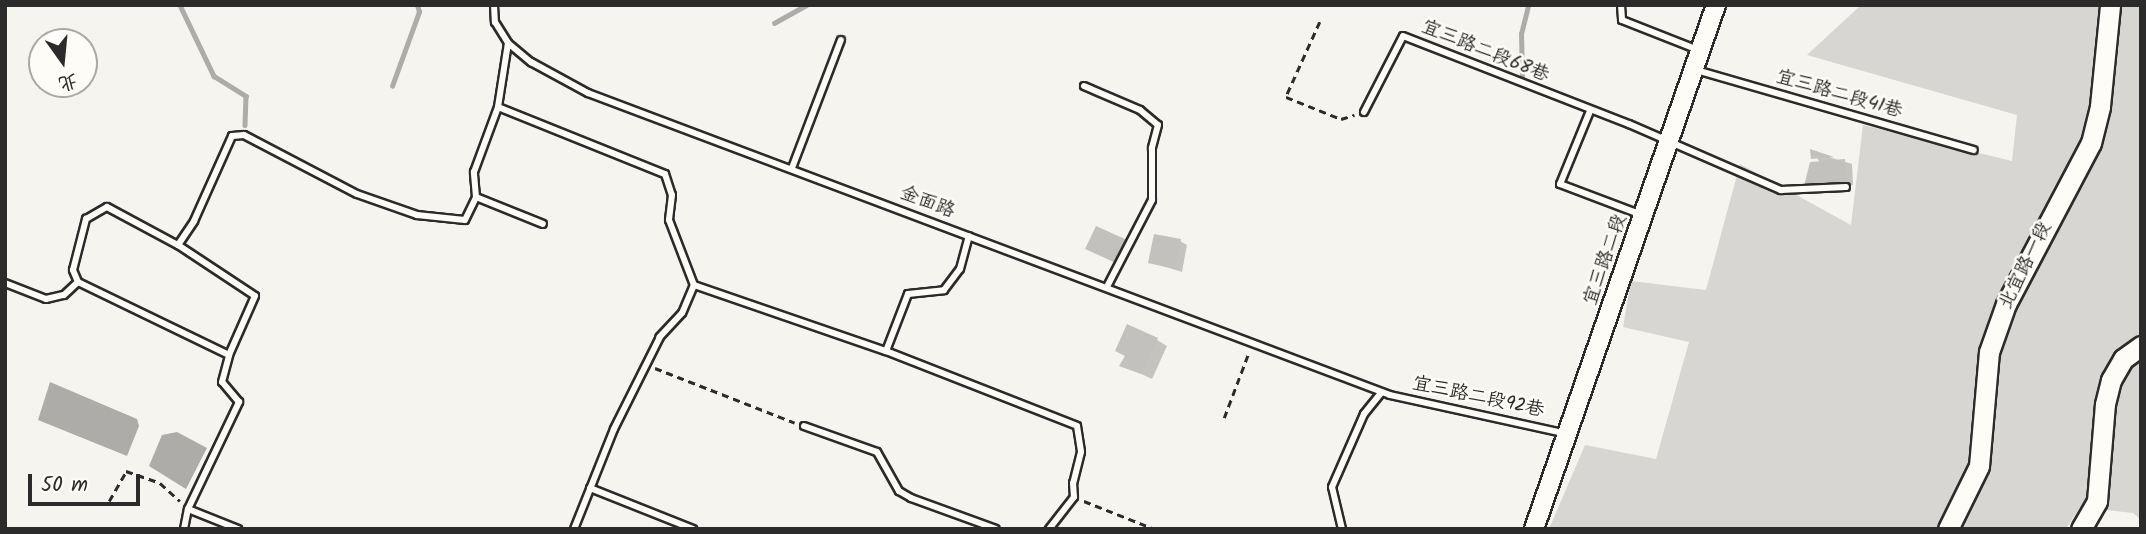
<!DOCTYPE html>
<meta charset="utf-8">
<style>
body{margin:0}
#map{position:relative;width:2146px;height:534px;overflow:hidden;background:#f5f4ef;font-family:Kalam,"LXGW WenKai TC",sans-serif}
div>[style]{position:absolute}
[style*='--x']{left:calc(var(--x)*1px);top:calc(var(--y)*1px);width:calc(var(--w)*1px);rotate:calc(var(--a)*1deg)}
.green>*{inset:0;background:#d7d6d2}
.water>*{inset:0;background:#adaca9}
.shadow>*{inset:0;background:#0003}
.stream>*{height:4.5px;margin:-2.25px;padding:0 2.25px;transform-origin:2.25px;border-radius:2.25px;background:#adaca9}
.building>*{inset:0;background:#c2c1be}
.path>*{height:2.5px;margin-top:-1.25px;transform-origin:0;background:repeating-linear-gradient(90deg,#2b2b2b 0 7px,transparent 0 12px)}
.roads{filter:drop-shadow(2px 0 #2b2b2b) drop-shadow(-2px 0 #2b2b2b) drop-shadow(0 2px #2b2b2b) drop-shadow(0 -2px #2b2b2b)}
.lane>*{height:6px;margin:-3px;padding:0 3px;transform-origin:3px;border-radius:3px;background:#fdfcf7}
.secondary>*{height:18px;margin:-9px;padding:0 9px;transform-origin:9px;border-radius:9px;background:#fdfcf7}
.primary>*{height:19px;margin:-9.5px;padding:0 9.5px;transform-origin:9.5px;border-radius:9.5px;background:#fdfcf7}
span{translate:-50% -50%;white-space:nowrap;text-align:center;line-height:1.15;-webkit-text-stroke:5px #fdfcf7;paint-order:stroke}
.street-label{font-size:19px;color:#2b2b2b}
.frame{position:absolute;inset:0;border:7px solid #2b2b2b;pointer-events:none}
.north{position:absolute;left:28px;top:28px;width:70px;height:70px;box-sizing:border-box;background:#fdfcf7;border:2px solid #a9a8a5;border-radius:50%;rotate:165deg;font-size:19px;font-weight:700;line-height:28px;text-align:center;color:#2b2b2b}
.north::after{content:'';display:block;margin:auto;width:24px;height:32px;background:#2b2b2b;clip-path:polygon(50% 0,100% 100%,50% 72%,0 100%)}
.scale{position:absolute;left:28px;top:474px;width:112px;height:32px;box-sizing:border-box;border:4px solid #2b2b2b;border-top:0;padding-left:9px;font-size:21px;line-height:24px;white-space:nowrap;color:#2b2b2b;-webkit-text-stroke:5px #fdfcf7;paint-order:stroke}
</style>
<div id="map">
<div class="green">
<i style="clip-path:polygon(1861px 5px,2141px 5px,2141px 520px,2133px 513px,2080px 507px,2066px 529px,1549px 529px,1585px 445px,1656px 459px,1689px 342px,1623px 327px,1631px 281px,1706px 290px,1740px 164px,1851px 225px,1863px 125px,2012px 161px,2017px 115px,1807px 55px)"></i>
</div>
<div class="water">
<i style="clip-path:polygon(50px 382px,137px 419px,139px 426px,127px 456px,38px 420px)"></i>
<i style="clip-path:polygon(177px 432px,207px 448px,186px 489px,149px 466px,162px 435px)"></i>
</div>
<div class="shadow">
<i style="clip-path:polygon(1812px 152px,1852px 164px,1853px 185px,1813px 189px,1806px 185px,1820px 162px)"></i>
<i style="clip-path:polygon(1180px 241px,1187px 245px,1182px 272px,1150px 262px)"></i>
<i style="clip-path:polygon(1126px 242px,1133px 246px,1123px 266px,1094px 252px)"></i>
<i style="clip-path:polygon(1157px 340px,1167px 346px,1152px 379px,1122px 365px)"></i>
</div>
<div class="stream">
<i style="--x:180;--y:5;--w:79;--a:64.4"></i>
<i style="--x:214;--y:76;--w:38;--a:32"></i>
<i style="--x:246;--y:96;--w:29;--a:92"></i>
<i style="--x:774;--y:23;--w:37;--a:-29"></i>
<i style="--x:1522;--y:77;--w:43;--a:-91.3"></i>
<i style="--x:1521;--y:34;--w:30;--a:-76"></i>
<i style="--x:392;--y:86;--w:79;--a:-70"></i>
<i style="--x:419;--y:12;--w:7;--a:-106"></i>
</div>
<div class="building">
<i style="clip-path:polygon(1810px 149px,1834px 157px,1811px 159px)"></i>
<i style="clip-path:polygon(1845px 159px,1847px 182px,1804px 186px,1810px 162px)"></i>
<i style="clip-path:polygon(1096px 226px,1127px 240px,1116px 263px,1085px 249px)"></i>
<i style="clip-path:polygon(1154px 234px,1181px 239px,1175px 269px,1148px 263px)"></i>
<i style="clip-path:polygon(1127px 324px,1158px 338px,1141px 374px,1119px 366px,1125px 356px,1115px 351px)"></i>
</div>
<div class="path">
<i style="--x:1320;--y:22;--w:82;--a:114.4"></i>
<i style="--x:1286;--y:97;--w:59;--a:21.8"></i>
<i style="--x:1341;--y:119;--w:14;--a:-17"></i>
<i style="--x:655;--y:368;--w:150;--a:21.4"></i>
<i style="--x:1224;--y:418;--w:71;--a:-69.3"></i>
<i style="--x:109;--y:501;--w:34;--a:-60"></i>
<i style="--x:126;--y:471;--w:36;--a:19"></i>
<i style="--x:160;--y:483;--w:27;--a:42"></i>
<i style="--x:1084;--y:501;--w:73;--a:21.7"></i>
</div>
<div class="roads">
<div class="lane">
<i style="--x:494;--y:5;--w:17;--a:87"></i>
<i style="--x:495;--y:22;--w:25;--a:58"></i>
<i style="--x:508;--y:43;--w:30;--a:40"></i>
<i style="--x:531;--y:62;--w:65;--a:28.5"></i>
<i style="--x:588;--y:93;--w:857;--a:20.63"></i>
<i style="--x:1390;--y:395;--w:177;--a:12.4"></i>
<i style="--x:1621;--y:5;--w:15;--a:86"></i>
<i style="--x:1622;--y:20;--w:82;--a:21.5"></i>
<i style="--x:508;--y:43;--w:65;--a:98.9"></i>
<i style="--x:498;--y:107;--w:180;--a:21.9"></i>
<i style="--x:665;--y:174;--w:22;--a:72"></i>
<i style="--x:672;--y:195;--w:25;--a:97"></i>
<i style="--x:669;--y:220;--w:70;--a:69"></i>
<i style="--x:694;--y:285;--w:30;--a:113"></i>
<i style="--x:682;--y:313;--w:33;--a:133"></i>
<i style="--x:660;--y:337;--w:103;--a:116.6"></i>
<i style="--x:614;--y:429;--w:108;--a:111.8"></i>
<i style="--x:1696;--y:70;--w:289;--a:16.1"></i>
<i style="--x:1084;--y:86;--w:61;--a:23.2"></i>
<i style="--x:1140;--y:110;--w:23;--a:40"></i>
<i style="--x:1158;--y:125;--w:24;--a:105"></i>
<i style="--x:1152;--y:148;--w:52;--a:90"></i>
<i style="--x:1152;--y:200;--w:96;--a:117.4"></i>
<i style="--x:1590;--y:111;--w:79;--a:112.3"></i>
<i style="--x:1560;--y:184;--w:88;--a:20.7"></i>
<i style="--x:1364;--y:112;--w:85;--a:-62.8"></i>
<i style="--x:1403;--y:36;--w:243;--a:21.3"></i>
<i style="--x:1629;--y:124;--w:166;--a:23.5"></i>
<i style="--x:1781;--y:190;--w:65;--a:-2.6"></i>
<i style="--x:792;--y:168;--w:137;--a:-69.1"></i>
<i style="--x:476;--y:197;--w:72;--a:21.9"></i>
<i style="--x:107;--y:207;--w:81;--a:28.2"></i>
<i style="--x:178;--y:245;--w:92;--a:33.5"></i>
<i style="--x:255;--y:296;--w:64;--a:113.8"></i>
<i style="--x:229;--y:355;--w:168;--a:-154.2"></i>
<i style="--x:78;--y:282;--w:13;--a:-113"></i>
<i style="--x:73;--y:270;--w:53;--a:-75.7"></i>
<i style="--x:86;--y:219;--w:24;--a:-30"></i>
<i style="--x:178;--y:245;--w:29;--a:-56"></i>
<i style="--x:194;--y:221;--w:93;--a:-65.9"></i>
<i style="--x:232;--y:136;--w:12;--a:-5"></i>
<i style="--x:244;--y:135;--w:127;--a:27.6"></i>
<i style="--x:357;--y:194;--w:64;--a:19.3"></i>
<i style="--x:417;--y:215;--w:48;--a:5.9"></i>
<i style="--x:465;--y:220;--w:25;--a:-64"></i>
<i style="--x:476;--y:197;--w:25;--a:-95"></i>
<i style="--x:474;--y:172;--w:69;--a:-69.7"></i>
<i style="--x:5;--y:283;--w:44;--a:21.3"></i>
<i style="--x:46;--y:299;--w:18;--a:-13"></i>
<i style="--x:64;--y:295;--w:19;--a:-43"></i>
<i style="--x:694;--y:285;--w:203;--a:19"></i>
<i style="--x:886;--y:351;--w:205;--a:21.4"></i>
<i style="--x:1077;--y:426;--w:26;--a:81"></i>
<i style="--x:1081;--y:452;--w:32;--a:104"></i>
<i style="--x:1073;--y:483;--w:14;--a:86"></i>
<i style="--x:1074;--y:497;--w:41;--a:128"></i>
<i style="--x:886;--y:351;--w:61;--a:-68.9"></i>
<i style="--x:908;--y:294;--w:36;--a:-6"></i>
<i style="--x:944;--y:290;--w:26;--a:-53"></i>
<i style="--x:960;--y:269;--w:34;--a:-75"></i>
<i style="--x:804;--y:426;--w:77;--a:19.6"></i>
<i style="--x:877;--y:452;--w:45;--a:60.6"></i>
<i style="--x:899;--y:491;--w:14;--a:30"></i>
<i style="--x:911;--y:498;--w:90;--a:20"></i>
<i style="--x:590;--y:488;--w:111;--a:21.7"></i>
<i style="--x:188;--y:509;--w:54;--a:21.8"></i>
<i style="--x:184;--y:529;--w:20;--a:-79"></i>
<i style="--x:188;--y:509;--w:119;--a:-64.5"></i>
<i style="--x:239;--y:402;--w:26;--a:-130"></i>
<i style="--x:222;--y:382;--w:28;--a:-75"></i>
<i style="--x:1342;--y:529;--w:43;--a:-103.4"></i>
<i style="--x:1332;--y:487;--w:80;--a:-66.3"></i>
<i style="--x:1364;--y:414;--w:28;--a:-51"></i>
</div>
<div class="secondary">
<i style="--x:1534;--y:529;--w:555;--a:-70.85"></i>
</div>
<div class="primary">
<i style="--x:1948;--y:529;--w:70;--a:-63.8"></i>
<i style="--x:1979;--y:466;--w:114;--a:-85"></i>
<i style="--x:1989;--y:352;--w:51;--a:-70.5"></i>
<i style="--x:2006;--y:304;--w:182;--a:-62.2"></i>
<i style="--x:2091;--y:143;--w:38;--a:-76"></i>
<i style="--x:2100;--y:106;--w:101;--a:-84.3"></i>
<i style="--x:2081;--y:529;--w:32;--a:-60"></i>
<i style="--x:2097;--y:501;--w:97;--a:-85.3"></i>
<i style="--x:2105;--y:404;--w:25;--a:-76"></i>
<i style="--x:2111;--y:380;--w:24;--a:-60"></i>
<i style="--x:2123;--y:359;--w:22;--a:-36"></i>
</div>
</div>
<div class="street-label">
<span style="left:1485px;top:52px;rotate:22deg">宜三路二段68巷</span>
<span style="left:1839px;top:95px;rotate:16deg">宜三路二段41巷</span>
<span style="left:927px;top:203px;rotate:21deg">金面路</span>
<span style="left:1606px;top:260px;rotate:-71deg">宜三路二段</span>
<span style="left:2026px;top:266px;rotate:-64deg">北宜路一段</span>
<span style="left:1478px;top:398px;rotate:12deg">宜三路二段92巷</span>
</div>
<div class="frame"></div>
<div class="north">北</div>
<div class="scale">50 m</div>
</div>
